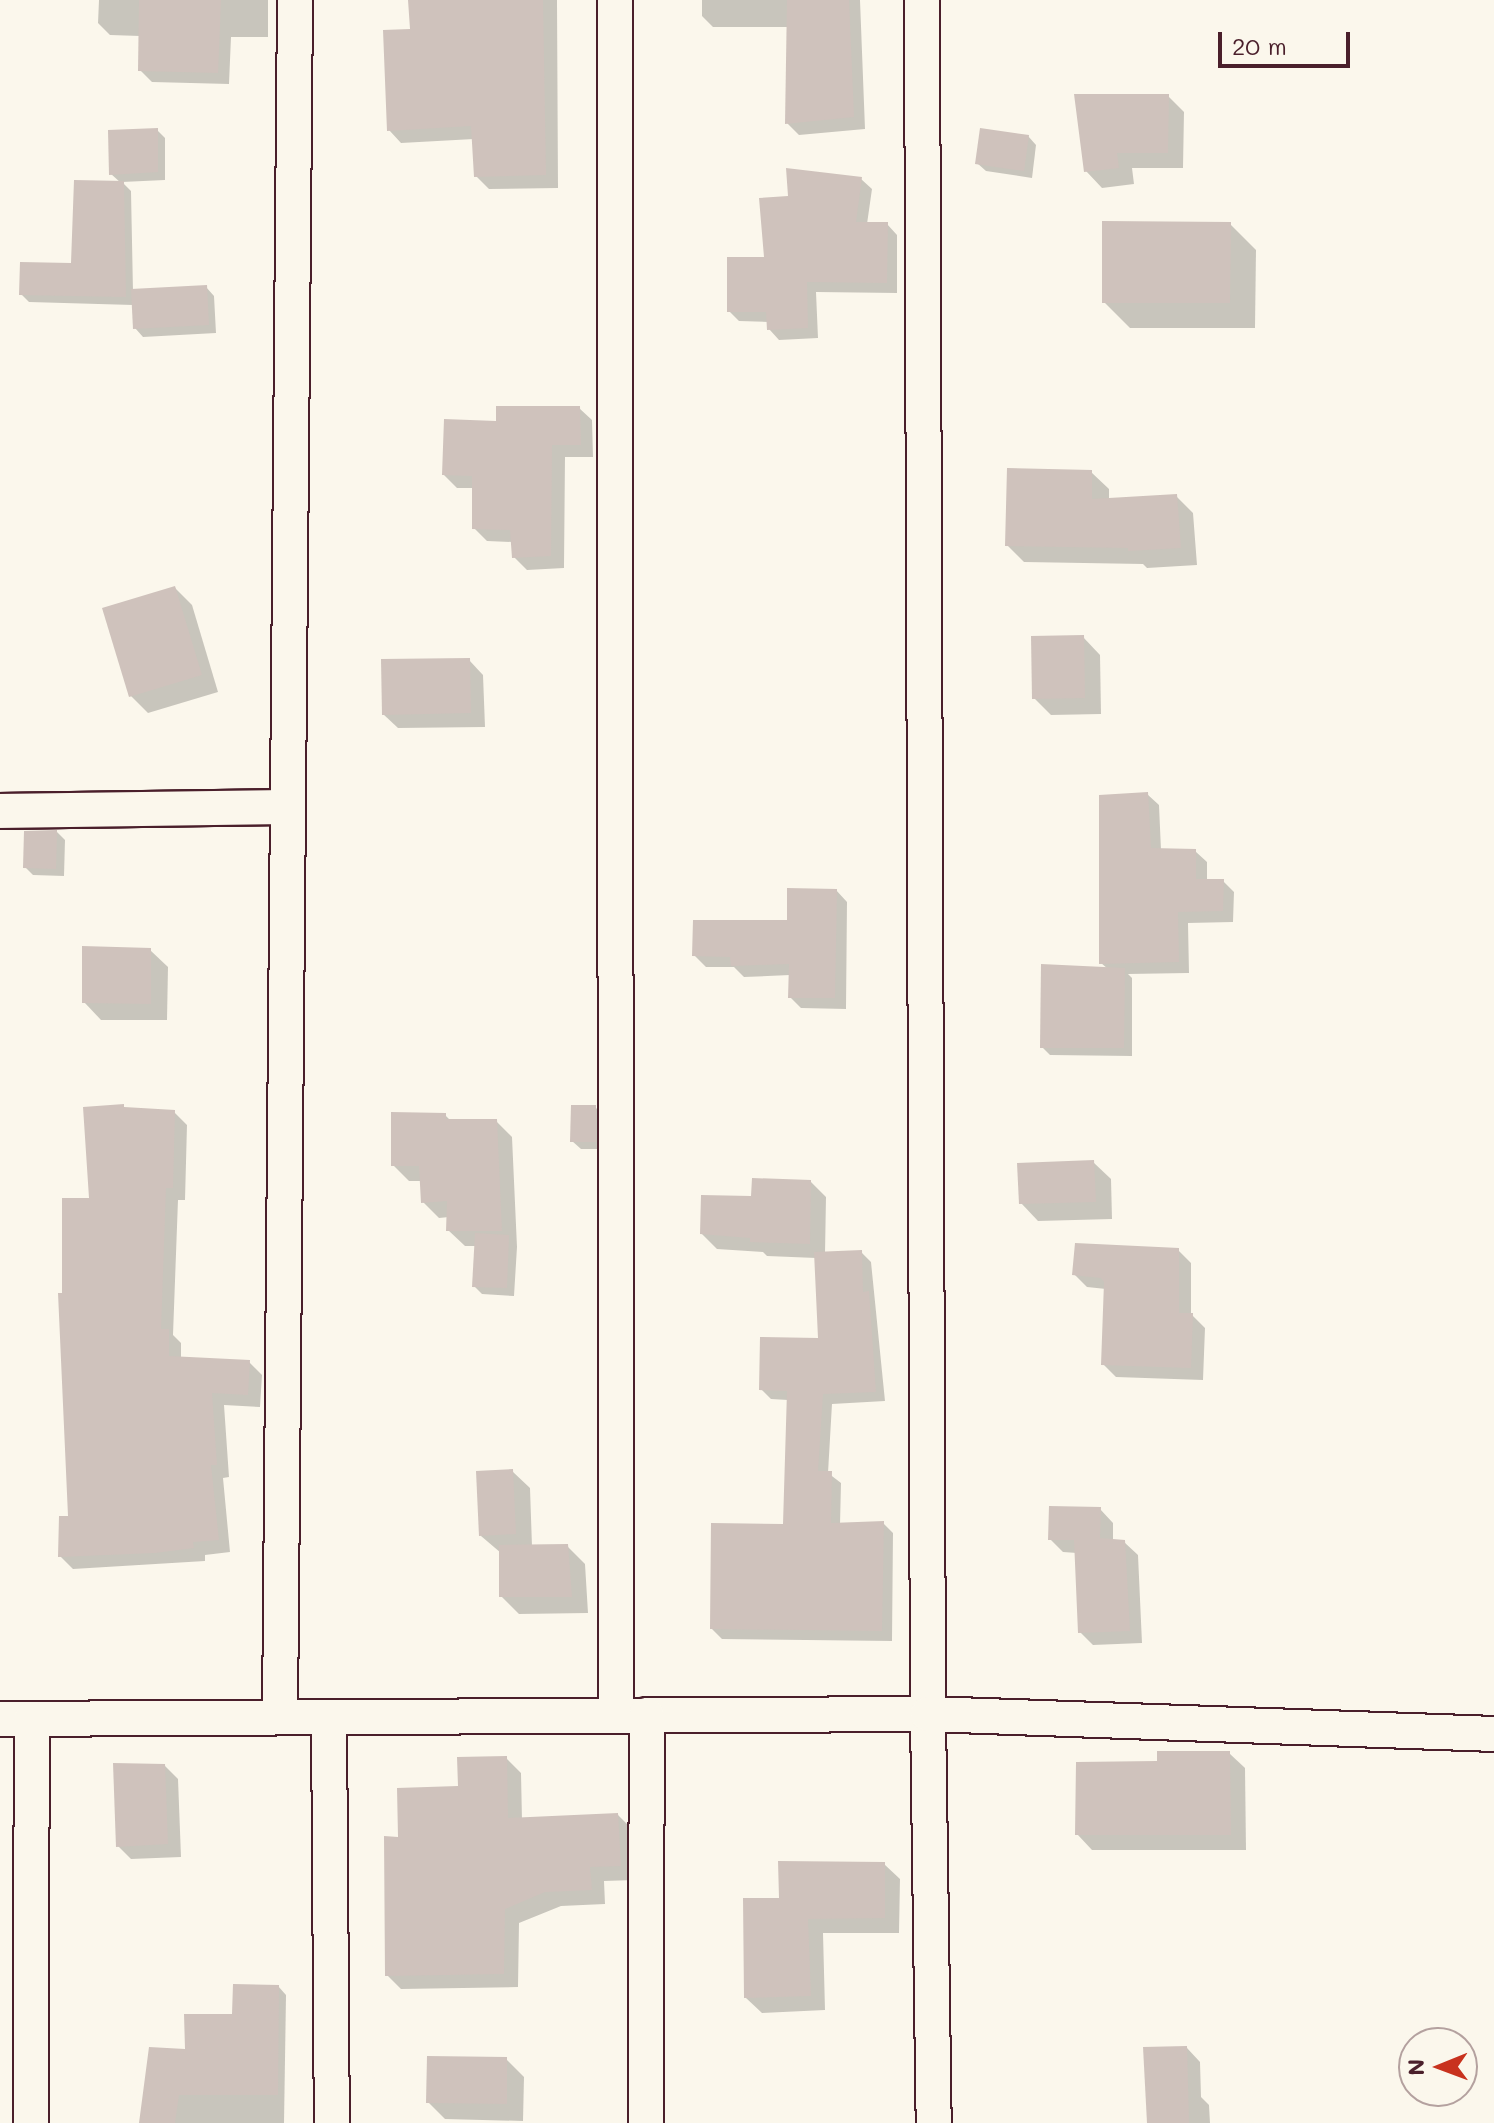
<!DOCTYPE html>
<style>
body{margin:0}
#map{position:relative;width:1494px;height:2123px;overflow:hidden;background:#fbf7ec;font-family:Mali,sans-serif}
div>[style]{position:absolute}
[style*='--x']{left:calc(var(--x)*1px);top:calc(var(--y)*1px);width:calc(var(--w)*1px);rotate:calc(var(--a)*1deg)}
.shadow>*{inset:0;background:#0003}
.building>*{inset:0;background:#cfc2bc}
.roads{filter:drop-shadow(2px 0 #4a1f2b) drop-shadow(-2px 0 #4a1f2b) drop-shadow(0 2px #4a1f2b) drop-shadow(0 -2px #4a1f2b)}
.minor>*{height:34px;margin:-17px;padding:0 17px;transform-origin:17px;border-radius:17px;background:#fbf7ec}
span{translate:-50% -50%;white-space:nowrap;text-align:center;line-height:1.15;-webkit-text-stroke:7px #fbf7ec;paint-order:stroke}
.north{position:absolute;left:1398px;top:2027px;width:80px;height:80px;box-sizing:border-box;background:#fbf7ec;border:2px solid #b4a19f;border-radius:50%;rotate:269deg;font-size:22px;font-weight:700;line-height:32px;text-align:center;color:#4a1f2b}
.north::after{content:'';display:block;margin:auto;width:28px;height:36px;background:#c8321e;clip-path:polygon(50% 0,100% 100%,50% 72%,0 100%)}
.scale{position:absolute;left:1218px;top:32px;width:132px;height:36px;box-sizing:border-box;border:4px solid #4a1f2b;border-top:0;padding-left:10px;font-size:24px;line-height:28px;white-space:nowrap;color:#4a1f2b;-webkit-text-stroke:6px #fbf7ec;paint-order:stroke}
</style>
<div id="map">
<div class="shadow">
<i style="clip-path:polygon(99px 0,268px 0,268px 37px,231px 37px,229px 84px,152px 82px,140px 70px,140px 36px,110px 35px,98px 23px)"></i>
<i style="clip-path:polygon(410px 0,557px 0,558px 188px,489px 189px,476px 176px,474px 139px,401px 143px,389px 130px,412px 31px)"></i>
<i style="clip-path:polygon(702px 0,860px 0,865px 129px,799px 135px,787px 123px,788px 27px,713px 27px,702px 16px)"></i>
<i style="clip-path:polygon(1168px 96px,1184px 112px,1183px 168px,1132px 168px,1134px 184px,1102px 188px,1086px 171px)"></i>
<i style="clip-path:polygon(157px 130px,165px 138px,165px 180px,122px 182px,131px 191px,133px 291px,206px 287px,214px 296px,216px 333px,143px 337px,135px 328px,133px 305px,29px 302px,21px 294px,73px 265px,121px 183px,111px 174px)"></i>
<i style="clip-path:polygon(1028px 136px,1036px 145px,1032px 178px,986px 171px,977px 163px)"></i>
<i style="clip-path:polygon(861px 179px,872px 189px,867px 224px,887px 224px,897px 235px,897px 293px,816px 292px,818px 338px,779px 340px,769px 329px,769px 322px,739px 321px,729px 311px,766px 259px)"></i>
<i style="clip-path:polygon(1230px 224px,1256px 250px,1255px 328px,1130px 328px,1104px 302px)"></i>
<i style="clip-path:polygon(579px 408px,592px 420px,593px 457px,565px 457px,564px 568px,527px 570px,514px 557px,513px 542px,487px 541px,474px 528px,474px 488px,457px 488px,444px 475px,498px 423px)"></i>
<i style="clip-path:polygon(1091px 472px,1109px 489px,1109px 500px,1176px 496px,1193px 513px,1197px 565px,1147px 568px,1143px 564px,1024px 562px,1007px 545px)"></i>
<i style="clip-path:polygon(175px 588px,192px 605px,218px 692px,148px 713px,131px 696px)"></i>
<i style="clip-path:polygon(1083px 637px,1100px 655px,1101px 714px,1051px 715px,1034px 698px)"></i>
<i style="clip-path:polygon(469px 660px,483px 675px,485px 727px,398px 728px,383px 714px)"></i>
<i style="clip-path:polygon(1147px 794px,1159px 805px,1161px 850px,1195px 851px,1207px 862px,1207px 881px,1223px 881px,1234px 892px,1233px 922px,1188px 923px,1189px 973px,1128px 974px,1132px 978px,1132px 1056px,1050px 1055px,1042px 1047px,1108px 969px,1101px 963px)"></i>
<i style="clip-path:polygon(57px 832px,65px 840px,64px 876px,33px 875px,25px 867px)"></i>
<i style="clip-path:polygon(836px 890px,847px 902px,846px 1009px,801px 1008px,790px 997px,790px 975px,744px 977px,734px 967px,706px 967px,694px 955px,789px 922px)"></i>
<i style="clip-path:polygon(150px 950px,168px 967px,167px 1020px,101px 1020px,84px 1002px)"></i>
<i style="clip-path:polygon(595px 1107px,603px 1115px,603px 1149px,581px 1149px,572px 1141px)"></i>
<i style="clip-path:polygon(126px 1110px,174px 1112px,187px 1125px,185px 1200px,178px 1200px,173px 1335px,181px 1343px,181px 1358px,249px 1362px,262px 1375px,260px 1407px,224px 1405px,229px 1477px,223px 1478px,230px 1552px,205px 1555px,205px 1561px,73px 1569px,60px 1556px,70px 1518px,64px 1295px,91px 1200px)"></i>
<i style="clip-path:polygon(445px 1115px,451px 1121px,496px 1121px,512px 1137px,517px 1247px,514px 1296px,482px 1294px,474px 1286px,476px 1246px,465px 1246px,448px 1230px,449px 1217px,439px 1218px,423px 1202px,422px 1181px,409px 1181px,393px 1165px)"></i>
<i style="clip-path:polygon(1093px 1162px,1111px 1179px,1112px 1219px,1038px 1221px,1021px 1203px)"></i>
<i style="clip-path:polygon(811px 1182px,826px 1197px,825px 1254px,861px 1252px,871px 1262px,885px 1401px,832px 1404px,828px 1473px,841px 1483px,840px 1525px,883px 1523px,893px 1533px,892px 1641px,722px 1639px,712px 1629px,785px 1526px,788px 1400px,771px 1399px,761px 1389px,820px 1340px,816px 1258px,767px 1256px,763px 1252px,717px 1249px,702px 1234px,753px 1198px)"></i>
<i style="clip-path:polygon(1178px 1250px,1191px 1263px,1191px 1314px,1205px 1328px,1203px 1380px,1116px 1377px,1103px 1364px,1106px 1289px,1087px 1287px,1074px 1274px)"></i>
<i style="clip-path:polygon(512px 1471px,530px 1488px,532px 1546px,567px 1546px,585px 1564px,588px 1613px,519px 1614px,501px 1596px,501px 1553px,481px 1536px)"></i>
<i style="clip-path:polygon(1100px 1509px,1113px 1523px,1113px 1541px,1124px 1542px,1138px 1555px,1142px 1643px,1093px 1645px,1080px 1632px,1077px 1553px,1063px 1552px,1050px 1539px)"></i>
<i style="clip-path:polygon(1229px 1753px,1245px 1768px,1246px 1850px,1092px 1850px,1077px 1834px)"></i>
<i style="clip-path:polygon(506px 1758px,521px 1773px,522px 1820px,618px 1815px,632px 1829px,635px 1880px,604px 1881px,605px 1904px,561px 1906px,519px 1923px,518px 1987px,401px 1989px,387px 1975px,400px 1839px,460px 1788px)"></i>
<i style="clip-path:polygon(165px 1766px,178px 1779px,181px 1857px,131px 1859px,118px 1846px)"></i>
<i style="clip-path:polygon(884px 1864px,900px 1879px,899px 1933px,823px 1933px,825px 2010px,762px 2013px,746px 1998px,781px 1900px)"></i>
<i style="clip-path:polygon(278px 1986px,286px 1995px,284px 2123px,141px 2123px,187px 2051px)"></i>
<i style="clip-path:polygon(1187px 2048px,1200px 2062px,1201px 2097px,1209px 2105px,1210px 2123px,1149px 2123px)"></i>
<i style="clip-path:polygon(506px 2059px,524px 2077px,523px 2121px,445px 2119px,428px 2102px)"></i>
</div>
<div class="building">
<i style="clip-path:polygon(139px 0,221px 0,218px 73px,138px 71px)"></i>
<i style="clip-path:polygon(408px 0,543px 0,546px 175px,474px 177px,471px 126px,387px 131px,383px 30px,410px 29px)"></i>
<i style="clip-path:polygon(787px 0,849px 0,854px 117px,785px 124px)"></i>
<i style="clip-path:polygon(1074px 94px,1169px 94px,1168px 153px,1117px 153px,1119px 168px,1084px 172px)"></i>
<i style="clip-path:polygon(158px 128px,158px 172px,109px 175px,108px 130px)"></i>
<i style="clip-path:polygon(980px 128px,1029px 135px,1024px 171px,975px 164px)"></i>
<i style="clip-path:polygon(786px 168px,862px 177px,856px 222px,888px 222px,887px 283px,807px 282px,808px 328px,767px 330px,766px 312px,727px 312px,727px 257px,764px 257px,759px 198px,788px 196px)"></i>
<i style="clip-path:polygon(74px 180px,124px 181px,126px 297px,19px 295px,20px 262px,71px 263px)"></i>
<i style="clip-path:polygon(1102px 221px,1231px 222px,1230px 303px,1102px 303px)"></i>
<i style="clip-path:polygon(207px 285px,209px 325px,133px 329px,131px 289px)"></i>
<i style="clip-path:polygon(496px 406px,580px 406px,581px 445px,552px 445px,551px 556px,512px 558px,510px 530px,472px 529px,472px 476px,442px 475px,444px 419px,496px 421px)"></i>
<i style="clip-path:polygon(1007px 468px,1092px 470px,1092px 499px,1177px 494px,1181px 548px,1128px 551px,1128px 548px,1005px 546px)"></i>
<i style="clip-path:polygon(175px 586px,202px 675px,129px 697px,102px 608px)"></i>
<i style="clip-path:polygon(1084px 635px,1085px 698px,1032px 699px,1031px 636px)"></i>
<i style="clip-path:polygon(470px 658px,471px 713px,382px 715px,381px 659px)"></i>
<i style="clip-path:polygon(1148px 792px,1151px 848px,1196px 849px,1196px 879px,1224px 879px,1223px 911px,1178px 912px,1179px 962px,1099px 964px,1099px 795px)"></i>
<i style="clip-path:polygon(57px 830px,56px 869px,23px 868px,24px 831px)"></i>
<i style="clip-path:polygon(787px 888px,837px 889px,835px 998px,788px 998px,789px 964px,731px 966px,730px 957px,692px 956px,693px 920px,787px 920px)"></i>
<i style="clip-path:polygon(82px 946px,151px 948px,151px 1004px,82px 1003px)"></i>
<i style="clip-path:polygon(1041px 964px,1125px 968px,1124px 1048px,1040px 1048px)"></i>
<i style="clip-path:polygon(124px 1104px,124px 1107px,175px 1110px,173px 1188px,166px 1188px,161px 1329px,169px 1329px,169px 1356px,250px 1360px,248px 1395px,212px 1393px,217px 1465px,211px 1465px,219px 1540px,193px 1542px,194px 1548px,155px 1553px,58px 1557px,59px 1516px,68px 1516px,58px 1293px,62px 1293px,62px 1198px,89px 1198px,83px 1107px)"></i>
<i style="clip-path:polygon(571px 1105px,596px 1105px,596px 1142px,570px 1142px)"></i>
<i style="clip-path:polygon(391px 1112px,446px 1113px,446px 1119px,497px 1119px,502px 1231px,446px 1231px,447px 1201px,421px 1203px,419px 1166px,391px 1166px)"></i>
<i style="clip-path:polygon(1094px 1160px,1096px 1202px,1019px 1204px,1017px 1163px)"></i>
<i style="clip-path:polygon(752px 1178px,811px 1180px,810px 1244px,750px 1242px,750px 1238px,700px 1234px,701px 1195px,751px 1196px)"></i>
<i style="clip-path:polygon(475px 1233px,509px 1235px,507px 1288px,472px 1287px)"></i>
<i style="clip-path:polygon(1075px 1243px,1179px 1248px,1179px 1313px,1193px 1313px,1191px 1368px,1101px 1365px,1104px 1282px,1101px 1278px,1072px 1275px)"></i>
<i style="clip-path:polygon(862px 1250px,863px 1292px,869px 1291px,876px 1392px,823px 1394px,818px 1471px,832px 1471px,831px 1523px,884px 1521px,882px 1631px,710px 1629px,711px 1523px,783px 1524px,787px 1391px,759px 1390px,760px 1337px,818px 1338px,814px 1252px)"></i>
<i style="clip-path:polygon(513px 1469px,516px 1534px,479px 1536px,476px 1471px)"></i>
<i style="clip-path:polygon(1049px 1506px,1101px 1507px,1100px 1538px,1125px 1540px,1130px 1631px,1078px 1633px,1074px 1540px,1048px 1540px)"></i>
<i style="clip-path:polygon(568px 1544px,572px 1597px,499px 1597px,499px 1545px)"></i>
<i style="clip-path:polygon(1157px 1751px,1230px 1751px,1231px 1835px,1075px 1835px,1076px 1762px,1157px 1761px)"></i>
<i style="clip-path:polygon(507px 1756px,508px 1818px,618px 1813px,621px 1866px,590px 1867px,592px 1890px,545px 1892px,505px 1909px,504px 1974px,385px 1976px,384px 1836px,398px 1837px,397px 1788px,458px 1786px,457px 1757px)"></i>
<i style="clip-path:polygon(113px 1763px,165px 1764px,168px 1844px,116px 1847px)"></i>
<i style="clip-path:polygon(778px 1861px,885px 1862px,885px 1918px,808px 1919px,811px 1996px,744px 1998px,743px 1898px,779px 1898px)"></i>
<i style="clip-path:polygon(233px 1984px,279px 1985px,278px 2095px,179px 2095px,175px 2123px,139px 2123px,149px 2047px,185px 2049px,184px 2014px,232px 2014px)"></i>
<i style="clip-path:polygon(1187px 2046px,1189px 2123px,1147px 2123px,1143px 2047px)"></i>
<i style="clip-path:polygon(427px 2056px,507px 2057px,507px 2104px,426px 2103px)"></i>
</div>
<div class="roads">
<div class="minor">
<i style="--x:615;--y:0;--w:1716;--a:89.97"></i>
<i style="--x:922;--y:0;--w:1714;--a:89.8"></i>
<i style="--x:928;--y:1714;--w:409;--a:89.2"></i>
<i style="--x:0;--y:811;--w:287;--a:-0.8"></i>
<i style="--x:280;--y:1717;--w:1717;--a:-89.5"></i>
<i style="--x:329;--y:1717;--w:406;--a:89.6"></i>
<i style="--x:0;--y:1719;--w:928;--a:-0.31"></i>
<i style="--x:928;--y:1714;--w:566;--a:2.02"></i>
<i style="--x:31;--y:2123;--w:404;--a:-89.9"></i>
<i style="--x:646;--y:2123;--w:408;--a:-89.9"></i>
</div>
</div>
<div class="north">N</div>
<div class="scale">20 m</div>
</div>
